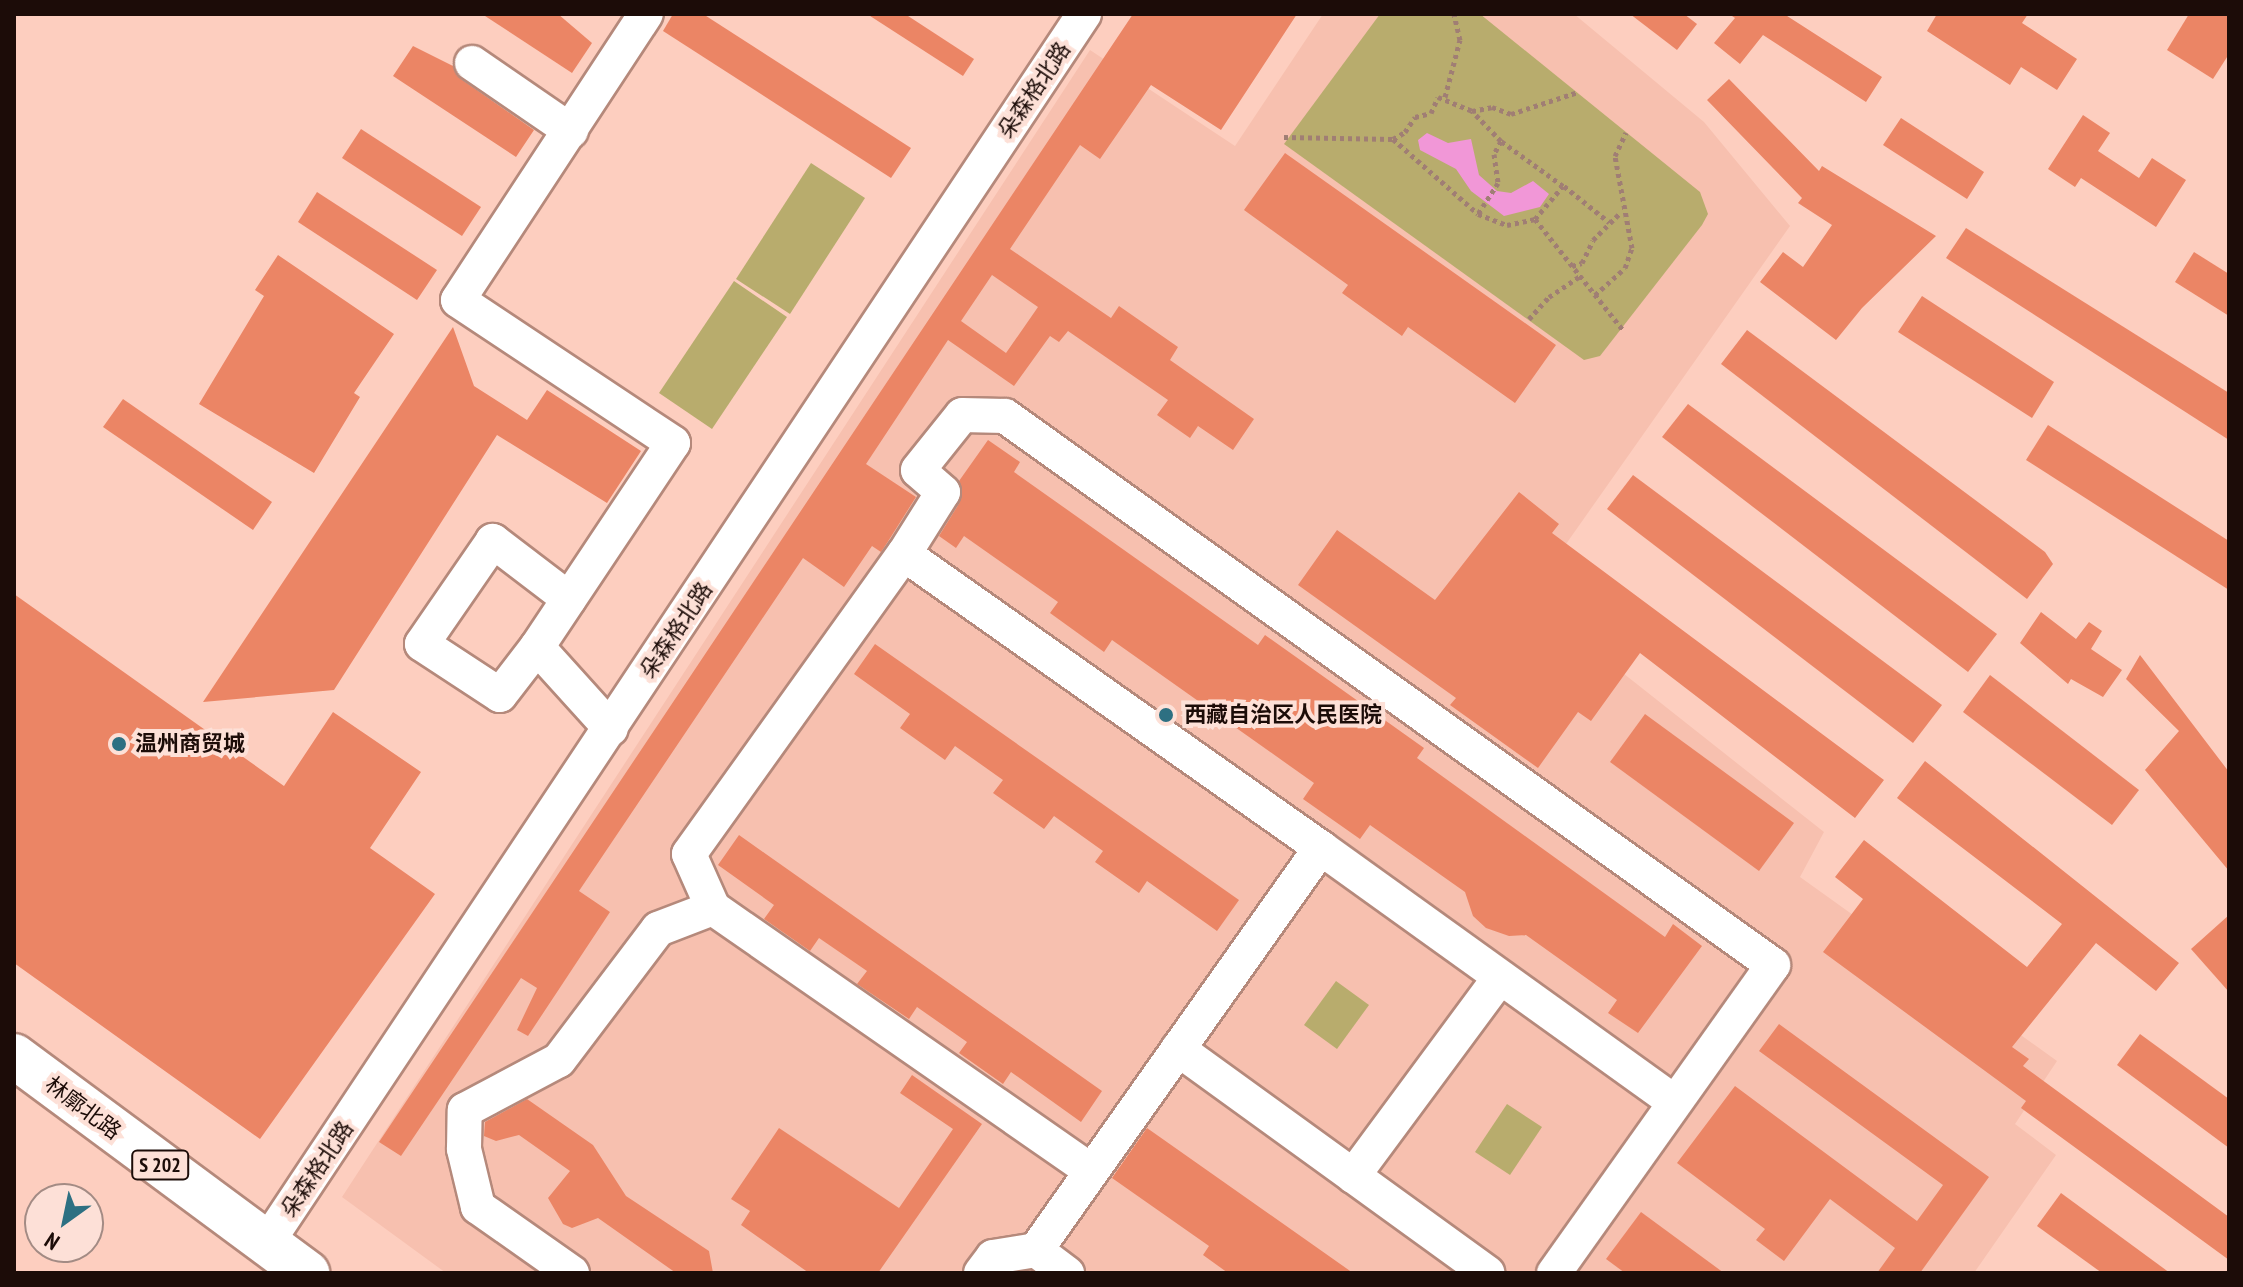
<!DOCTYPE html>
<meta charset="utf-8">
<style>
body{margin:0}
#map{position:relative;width:2243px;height:1287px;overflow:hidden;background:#fdcebf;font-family:"PT Sans Narrow","Noto Sans SC",sans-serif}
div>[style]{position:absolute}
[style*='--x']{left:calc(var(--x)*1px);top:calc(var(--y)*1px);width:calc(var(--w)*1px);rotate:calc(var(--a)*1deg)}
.built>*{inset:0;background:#f7c0af}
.green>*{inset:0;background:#b8ac6d}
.water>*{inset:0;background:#f197d7}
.building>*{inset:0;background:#eb8565}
.path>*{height:5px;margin-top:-2.5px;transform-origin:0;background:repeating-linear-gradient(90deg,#a07e74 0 4px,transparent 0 8px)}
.roads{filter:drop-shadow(2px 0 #b5897b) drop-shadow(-2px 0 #b5897b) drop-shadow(0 2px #b5897b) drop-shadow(0 -2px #b5897b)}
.minor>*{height:34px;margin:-17px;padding:0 17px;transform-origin:17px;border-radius:17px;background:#fff}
.major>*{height:44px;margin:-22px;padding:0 22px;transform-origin:22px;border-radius:22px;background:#fff}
.dots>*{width:22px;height:22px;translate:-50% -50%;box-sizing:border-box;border:4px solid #fde0d7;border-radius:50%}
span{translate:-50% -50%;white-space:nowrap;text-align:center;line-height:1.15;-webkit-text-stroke:8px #fde0d7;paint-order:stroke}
.shield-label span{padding:2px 6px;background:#fde0d7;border:2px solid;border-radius:6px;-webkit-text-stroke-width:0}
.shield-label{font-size:20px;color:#1c0c08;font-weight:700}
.street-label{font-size:22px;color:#1c0c08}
.poi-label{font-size:22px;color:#1c0c08;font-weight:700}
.left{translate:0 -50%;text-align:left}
.frame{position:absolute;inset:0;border:16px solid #1c0c08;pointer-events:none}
.north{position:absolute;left:24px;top:1183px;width:80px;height:80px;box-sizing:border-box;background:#fde0d7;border:2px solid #a38b84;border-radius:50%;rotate:213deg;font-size:22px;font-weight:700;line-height:32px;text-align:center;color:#1c0c08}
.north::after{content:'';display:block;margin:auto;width:28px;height:36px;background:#2d7082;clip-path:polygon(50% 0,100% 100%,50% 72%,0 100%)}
</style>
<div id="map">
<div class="built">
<i style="clip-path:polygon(1323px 14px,1574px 14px,1704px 122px,1790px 226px,1528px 598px,1824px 832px,1800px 877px,2057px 1061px,2015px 1124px,2056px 1155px,1974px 1273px,446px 1273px,342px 1197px,1090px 50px,1235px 146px)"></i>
</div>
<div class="green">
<i style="clip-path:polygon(1380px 14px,1480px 14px,1700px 192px,1708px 214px,1702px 225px,1600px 356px,1584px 360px,1284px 144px)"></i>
<i style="clip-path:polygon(811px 163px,865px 198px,790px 314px,736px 279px)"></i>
<i style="clip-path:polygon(734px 281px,787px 317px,712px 429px,659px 393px)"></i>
<i style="clip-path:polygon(1336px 981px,1369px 1005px,1337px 1049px,1304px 1025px)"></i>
<i style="clip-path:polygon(1507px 1104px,1542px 1127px,1510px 1175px,1475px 1152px)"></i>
</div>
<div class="water">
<i style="clip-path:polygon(1427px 133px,1448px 143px,1471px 139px,1479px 175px,1497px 191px,1511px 193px,1533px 181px,1549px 194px,1540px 207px,1504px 216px,1471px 191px,1456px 169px,1420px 150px,1418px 140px)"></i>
</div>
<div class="building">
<i style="clip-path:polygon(482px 14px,558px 14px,592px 43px,572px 73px)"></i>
<i style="clip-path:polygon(673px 14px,703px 14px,911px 148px,891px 178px,663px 31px)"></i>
<i style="clip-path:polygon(867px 14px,905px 14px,974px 59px,963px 76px)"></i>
<i style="clip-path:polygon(evenodd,1133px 14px,1297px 14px,1221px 130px,1151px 85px,1100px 159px,1080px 145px,1010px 249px,1111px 318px,1119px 306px,1178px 347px,1170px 360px,1254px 419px,1233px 450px,1198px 426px,1190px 438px,1157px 415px,1168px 400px,1068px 331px,1059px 342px,1050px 336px,1014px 386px,948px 340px,866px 464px,916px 497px,887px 543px,881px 552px,872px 546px,844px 587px,803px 558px,579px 891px,610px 912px,528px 1036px,517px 1030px,537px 988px,521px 978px,401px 1156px,379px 1142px,1133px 14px,992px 275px,1038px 307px,1006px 353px,961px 321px,992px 275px)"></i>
<i style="clip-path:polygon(1630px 14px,1684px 14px,1697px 24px,1677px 50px)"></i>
<i style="clip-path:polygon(1729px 14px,1784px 14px,1882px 77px,1866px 102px,1763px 35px,1740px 64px,1714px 43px,1735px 18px)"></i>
<i style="clip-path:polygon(1937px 14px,2028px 14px,2022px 23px,2077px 59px,2057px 90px,2021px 67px,2010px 85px,1927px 31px)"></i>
<i style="clip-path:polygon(2189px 14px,2229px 14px,2229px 54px,2213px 79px,2167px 50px)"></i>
<i style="clip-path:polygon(413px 46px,453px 66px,461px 79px,534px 130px,516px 157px,393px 76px)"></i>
<i style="clip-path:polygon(1729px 79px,1819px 171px,1822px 166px,1936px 236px,1862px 308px,1836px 340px,1760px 282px,1783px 252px,1803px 267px,1832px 225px,1798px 203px,1802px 198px,1707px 100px)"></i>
<i style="clip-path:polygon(2083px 115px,2110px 133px,2098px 151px,2139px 178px,2152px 158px,2186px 180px,2156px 227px,2081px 178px,2075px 187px,2048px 169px)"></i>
<i style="clip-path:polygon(1901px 118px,1984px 172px,1967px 199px,1883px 145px)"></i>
<i style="clip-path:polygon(361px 129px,481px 207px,462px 236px,342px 158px)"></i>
<i style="clip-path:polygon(1285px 153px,1556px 345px,1515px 403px,1408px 327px,1402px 336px,1342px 293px,1348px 285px,1244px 210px)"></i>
<i style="clip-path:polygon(317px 192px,437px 270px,417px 300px,298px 222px)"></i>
<i style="clip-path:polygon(1966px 228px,2229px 393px,2229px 440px,1946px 258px)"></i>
<i style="clip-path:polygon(2194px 252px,2229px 274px,2229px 316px,2175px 282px)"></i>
<i style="clip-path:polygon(278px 255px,394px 334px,354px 393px,360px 397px,314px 473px,199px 404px,264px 296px,255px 290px)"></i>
<i style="clip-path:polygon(1922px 296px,2054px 382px,2032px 418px,1898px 332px)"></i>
<i style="clip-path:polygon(453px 327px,474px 386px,527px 420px,547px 390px,641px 451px,607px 503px,497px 435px,334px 690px,203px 702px)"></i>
<i style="clip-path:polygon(1747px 330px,2045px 552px,2053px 564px,2027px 599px,1721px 364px)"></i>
<i style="clip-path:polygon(123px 399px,272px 502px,253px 530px,103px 427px)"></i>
<i style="clip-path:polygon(1688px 404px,1997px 634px,1968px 672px,1662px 437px)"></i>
<i style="clip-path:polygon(2048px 425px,2229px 541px,2229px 590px,2026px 460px)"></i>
<i style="clip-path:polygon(988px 440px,1020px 462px,1014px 472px,1258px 645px,1265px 635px,1424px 748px,1417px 758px,1665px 937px,1673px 924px,1702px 946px,1638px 1033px,1608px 1013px,1617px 1000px,1526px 935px,1509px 936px,1486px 928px,1473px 916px,1465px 892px,1370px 825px,1360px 839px,1303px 799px,1314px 783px,1112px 640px,1104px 652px,1050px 613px,1058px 602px,964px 536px,956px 548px,939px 536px,960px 502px,959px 481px)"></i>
<i style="clip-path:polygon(1633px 475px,1942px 705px,1913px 743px,1607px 509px)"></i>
<i style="clip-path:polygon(1519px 492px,1559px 524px,1552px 533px,1884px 780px,1855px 818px,1640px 653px,1591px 721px,1578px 712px,1538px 768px,1450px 705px,1456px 698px,1298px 585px,1337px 530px,1435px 600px)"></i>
<i style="clip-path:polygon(14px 594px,284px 786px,333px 712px,421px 772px,370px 848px,435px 894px,260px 1139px,14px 963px)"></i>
<i style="clip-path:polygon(2041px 612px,2076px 639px,2089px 622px,2102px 631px,2091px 649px,2122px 670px,2103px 697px,2071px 679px,2068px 684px,2020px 643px)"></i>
<i style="clip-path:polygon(875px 644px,1239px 900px,1217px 931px,1147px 881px,1139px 893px,1095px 862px,1103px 851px,1054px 816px,1044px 829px,993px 793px,1003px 780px,955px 746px,945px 760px,900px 728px,910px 714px,854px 674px)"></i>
<i style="clip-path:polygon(2140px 655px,2229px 772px,2229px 871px,2145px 770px,2179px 731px,2126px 679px)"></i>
<i style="clip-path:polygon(1990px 675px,2139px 790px,2112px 825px,1963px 712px)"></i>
<i style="clip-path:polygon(1645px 714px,1794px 823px,1759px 871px,1610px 762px)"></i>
<i style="clip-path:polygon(1925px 761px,2179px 963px,2156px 991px,2096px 943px,2012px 1047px,2029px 1059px,2023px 1066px,2229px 1217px,2229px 1260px,2021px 1108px,2026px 1101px,1823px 952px,1863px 899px,1835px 877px,1864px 840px,2027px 967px,2062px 924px,1897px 798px)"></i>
<i style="clip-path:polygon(739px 835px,1102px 1091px,1081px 1122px,1011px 1072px,1003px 1084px,959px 1053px,967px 1042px,917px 1007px,909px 1019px,857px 984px,867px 971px,819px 938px,810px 951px,764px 919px,774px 905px,718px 865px)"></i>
<i style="clip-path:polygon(2229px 915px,2229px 992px,2191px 949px)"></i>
<i style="clip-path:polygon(1779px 1024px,1989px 1177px,1920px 1273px,1877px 1273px,1895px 1248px,1830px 1199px,1784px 1261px,1756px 1240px,1765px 1229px,1677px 1163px,1735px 1086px,1917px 1221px,1943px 1185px,1759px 1051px)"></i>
<i style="clip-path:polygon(2140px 1034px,2229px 1099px,2229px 1148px,2117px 1065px)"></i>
<i style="clip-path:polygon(912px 1075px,982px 1124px,878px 1273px,809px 1273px,741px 1225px,750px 1211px,731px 1199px,779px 1128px,899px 1208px,953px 1129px,900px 1093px)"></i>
<i style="clip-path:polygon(527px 1099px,593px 1145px,626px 1196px,709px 1251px,713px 1273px,676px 1273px,598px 1218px,572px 1228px,563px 1224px,548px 1198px,570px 1171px,519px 1135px,496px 1141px,484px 1136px,485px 1122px)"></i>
<i style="clip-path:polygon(1147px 1128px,1353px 1273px,1228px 1273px,1203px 1255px,1209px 1246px,1112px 1178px)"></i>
<i style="clip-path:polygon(2061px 1193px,2170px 1273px,2102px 1273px,2037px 1226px)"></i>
<i style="clip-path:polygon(1641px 1212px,1724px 1273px,1625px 1273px,1606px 1259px)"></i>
</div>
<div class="path">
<i style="--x:1445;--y:97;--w:59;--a:-75.3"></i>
<i style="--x:1460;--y:40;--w:27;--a:-103"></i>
<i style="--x:1284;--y:137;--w:109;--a:1.1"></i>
<i style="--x:1393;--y:139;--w:113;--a:41.4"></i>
<i style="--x:1393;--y:139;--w:14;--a:-30"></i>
<i style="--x:1405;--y:132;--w:18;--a:-56"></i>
<i style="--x:1415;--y:117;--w:16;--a:-14"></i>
<i style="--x:1431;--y:113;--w:17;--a:-66"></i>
<i style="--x:1438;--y:97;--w:37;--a:22"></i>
<i style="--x:1501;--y:141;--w:42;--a:-134"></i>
<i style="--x:1472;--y:111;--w:20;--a:-11"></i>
<i style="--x:1492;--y:107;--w:20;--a:20"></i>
<i style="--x:1511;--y:114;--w:71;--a:-18.2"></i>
<i style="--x:1564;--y:186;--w:58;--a:38.7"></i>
<i style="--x:1535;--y:219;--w:43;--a:-49.7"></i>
<i style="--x:1563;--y:186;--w:77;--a:-144"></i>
<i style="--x:1501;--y:141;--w:15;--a:118"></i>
<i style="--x:1494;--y:154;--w:29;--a:82"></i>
<i style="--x:1498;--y:183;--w:37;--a:123"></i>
<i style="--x:1478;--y:214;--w:31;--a:21"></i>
<i style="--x:1507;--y:225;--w:29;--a:-12"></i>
<i style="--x:1535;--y:219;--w:142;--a:51.6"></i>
<i style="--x:1572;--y:266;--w:10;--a:-17"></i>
<i style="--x:1582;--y:263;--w:25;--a:-64"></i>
<i style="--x:1593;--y:240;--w:40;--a:-45"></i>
<i style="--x:1595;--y:295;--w:40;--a:-42"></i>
<i style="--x:1625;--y:268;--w:21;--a:-71"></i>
<i style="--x:1632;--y:248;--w:94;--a:-100.5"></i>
<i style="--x:1615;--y:156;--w:26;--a:-65"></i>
<i style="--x:1529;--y:319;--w:30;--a:-48"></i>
<i style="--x:1549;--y:297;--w:37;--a:-34"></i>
</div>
<div class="roads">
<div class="minor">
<i style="--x:472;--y:63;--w:120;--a:34.5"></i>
<i style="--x:569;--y:599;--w:96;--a:-142.7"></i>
<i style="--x:493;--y:541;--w:125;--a:124.6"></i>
<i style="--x:422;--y:644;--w:93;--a:33.2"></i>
<i style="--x:500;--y:695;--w:61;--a:-52.4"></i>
<i style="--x:537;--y:647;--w:245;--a:-56.3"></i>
<i style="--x:673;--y:443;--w:258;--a:-146.4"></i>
<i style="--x:458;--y:300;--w:342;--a:-56.7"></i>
<i style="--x:537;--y:647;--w:110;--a:47.9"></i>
<i style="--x:1321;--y:848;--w:510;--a:-144.81"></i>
<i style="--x:904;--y:554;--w:73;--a:-57.8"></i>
<i style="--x:943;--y:492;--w:33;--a:-139"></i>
<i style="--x:918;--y:470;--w:70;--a:-51.3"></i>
<i style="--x:962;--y:415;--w:43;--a:1.3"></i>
<i style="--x:1005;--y:416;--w:944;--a:35.56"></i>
<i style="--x:1773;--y:965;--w:378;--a:125.4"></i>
<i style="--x:713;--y:908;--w:59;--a:-114"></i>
<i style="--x:689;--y:854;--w:369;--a:-54.4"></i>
<i style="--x:1178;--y:1049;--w:382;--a:35.9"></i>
<i style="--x:1353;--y:1176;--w:247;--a:-53.5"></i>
<i style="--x:266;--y:1244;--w:1477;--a:-56.37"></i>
<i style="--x:1036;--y:1250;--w:39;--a:37"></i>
<i style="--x:572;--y:1273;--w:115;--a:-144.9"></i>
<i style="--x:478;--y:1207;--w:60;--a:-103.6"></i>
<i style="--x:464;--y:1149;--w:39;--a:-89"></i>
<i style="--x:465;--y:1110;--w:106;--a:-28"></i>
<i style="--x:559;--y:1060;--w:164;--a:-52.9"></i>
<i style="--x:658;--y:929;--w:59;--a:-20.9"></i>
<i style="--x:713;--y:908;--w:461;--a:34.8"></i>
<i style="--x:981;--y:1273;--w:20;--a:-53"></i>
<i style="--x:993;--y:1257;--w:44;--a:-9.2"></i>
<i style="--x:1036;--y:1250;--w:493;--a:-54.7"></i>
<i style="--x:1321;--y:848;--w:435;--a:35.7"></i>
</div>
<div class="major">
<i style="--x:14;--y:1056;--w:365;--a:36.5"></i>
</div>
</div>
<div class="dots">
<i style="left:1166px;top:715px;background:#2d7082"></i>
<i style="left:119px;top:744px;background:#2d7082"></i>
</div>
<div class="shield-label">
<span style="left:160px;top:1165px">S 202</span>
</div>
<div class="street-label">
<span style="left:1034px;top:90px;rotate:-56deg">朵森格北路</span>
<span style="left:676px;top:630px;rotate:-56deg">朵森格北路</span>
<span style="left:83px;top:1108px;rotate:37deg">林廓北路</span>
<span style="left:317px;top:1169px;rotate:-56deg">朵森格北路</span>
</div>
<div class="poi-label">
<span class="left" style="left:1184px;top:715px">西藏自治区人民医院</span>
<span class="left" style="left:135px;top:744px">温州商贸城</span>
</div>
<div class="frame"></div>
<div class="north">N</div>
</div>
